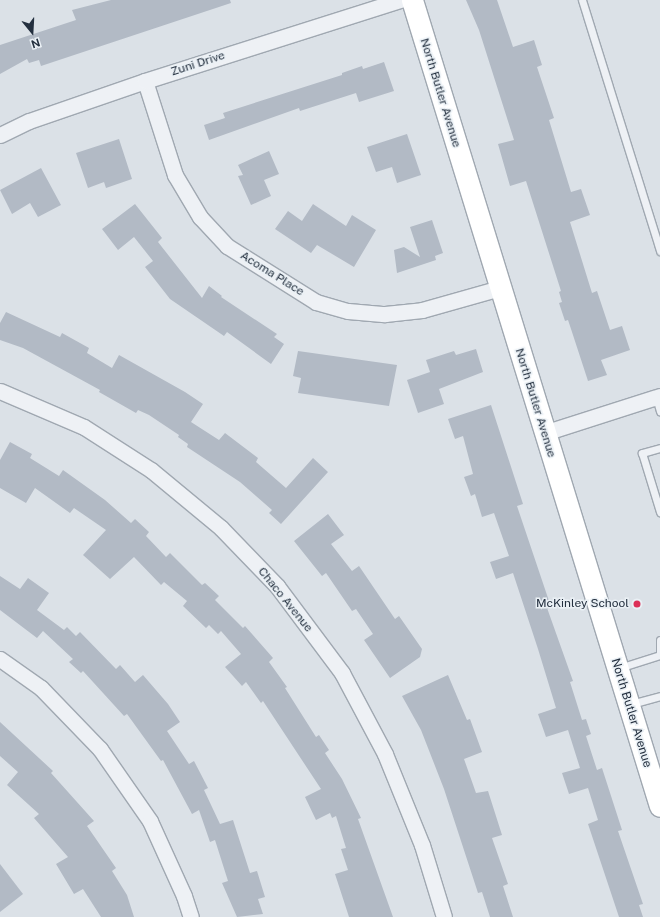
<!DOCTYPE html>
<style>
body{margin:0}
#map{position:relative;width:660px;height:917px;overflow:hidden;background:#dbe1e7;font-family:"Public Sans",sans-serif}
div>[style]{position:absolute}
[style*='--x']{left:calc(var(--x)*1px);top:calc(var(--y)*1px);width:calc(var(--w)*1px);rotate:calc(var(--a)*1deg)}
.building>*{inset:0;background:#b2bac5}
.roads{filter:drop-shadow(1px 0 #a0a8b1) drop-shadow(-1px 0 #a0a8b1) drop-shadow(0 1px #a0a8b1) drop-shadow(0 -1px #a0a8b1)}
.lane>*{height:7px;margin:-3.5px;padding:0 3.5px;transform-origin:3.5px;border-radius:3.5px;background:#eef1f5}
.street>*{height:15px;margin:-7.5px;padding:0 7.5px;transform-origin:7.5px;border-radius:7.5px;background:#eef1f5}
.secondary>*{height:21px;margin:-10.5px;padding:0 10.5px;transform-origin:10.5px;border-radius:10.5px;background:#fff}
.dots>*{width:11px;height:11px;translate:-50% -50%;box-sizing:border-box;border:2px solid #eaf0f5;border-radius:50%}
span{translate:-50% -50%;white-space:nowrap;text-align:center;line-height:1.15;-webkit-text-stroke:3px #eaf0f5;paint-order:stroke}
.street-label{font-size:12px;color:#24303f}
.poi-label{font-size:12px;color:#24303f}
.right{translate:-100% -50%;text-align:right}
.north{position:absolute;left:12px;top:12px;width:40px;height:40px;-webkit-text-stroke:3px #eaf0f5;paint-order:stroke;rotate:162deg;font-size:11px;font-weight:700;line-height:16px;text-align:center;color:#24303f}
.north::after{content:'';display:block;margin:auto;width:14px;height:18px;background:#24303f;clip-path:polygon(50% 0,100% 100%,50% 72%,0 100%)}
</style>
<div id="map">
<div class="building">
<i style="clip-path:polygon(111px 0,230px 0,231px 3px,41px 66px,39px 60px,29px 63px,27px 59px,0 74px,0 45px,76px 20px,72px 10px)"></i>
<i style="clip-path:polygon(466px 0,497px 0,513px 47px,534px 40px,542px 65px,537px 67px,554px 118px,549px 120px,571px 192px,581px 189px,590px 215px,570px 222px,592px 293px,597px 291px,610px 330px,622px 326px,630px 350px,601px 360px,607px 375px,588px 381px,572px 332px,568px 320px,565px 321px,559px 303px,562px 302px,559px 292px,561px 291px,526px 181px,510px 186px,498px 144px,514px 140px,479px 30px)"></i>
<i style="clip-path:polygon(384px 62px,394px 91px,359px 102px,356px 93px,300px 111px,299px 108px,209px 140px,204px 125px,225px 118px,223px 113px,342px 75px,342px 73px,362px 66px,363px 69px)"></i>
<i style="clip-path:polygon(407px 134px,421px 175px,397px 183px,392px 167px,376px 172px,367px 147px)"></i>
<i style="clip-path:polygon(119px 139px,132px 179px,106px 188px,104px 182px,88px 188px,76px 153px)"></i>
<i style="clip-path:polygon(269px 151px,279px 174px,264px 180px,271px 196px,251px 205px,238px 176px,243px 175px,238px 165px)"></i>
<i style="clip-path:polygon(41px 168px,61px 205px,38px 217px,30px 203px,12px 214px,0 190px)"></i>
<i style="clip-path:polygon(135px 204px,162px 238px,158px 242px,202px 298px,209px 286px,222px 296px,221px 297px,277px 334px,274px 337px,284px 344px,271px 364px,227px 332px,224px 336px,170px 299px,145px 267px,153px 261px,134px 237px,118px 250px,102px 229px)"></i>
<i style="clip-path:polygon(313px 204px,346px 226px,352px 215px,376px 230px,354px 267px,317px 245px,311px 253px,275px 229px,288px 211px,302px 221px)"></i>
<i style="clip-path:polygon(432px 220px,443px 253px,435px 256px,436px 260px,397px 273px,394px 250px,404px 247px,420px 257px,410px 227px)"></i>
<i style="clip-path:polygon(6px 312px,60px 337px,62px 333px,89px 348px,87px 353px,112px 368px,119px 355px,185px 392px,203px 404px,191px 422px,219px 440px,225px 433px,258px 458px,256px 462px,286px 488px,313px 458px,328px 472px,281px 524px,269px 513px,272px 510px,240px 482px,187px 447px,188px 444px,178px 437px,179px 435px,149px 415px,138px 410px,136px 413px,99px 392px,100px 390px,23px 348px,0 340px,0 323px)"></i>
<i style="clip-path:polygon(476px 349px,483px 372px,439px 389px,444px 404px,418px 413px,407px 380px,430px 372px,426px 360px,454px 351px,456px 355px)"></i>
<i style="clip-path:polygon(298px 351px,397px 365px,389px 406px,298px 393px,301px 378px,293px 376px)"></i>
<i style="clip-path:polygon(491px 405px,523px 504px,517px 506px,550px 604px,546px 605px,573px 681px,570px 682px,582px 720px,586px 719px,591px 734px,586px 736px,597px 770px,602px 768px,622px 830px,618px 831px,643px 904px,639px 905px,643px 917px,619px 917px,588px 824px,598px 820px,588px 788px,569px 794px,562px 773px,580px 768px,568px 730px,546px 737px,538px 714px,556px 708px,538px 649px,513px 573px,496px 579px,490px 562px,509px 556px,494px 513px,482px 517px,475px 494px,471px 496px,464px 477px,473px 474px,463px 436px,455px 439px,448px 419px)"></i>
<i style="clip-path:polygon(10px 442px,32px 454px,30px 458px,59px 476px,63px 470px,105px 500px,131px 523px,135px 519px,149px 532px,146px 536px,166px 557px,170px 553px,202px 585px,205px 583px,219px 596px,215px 600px,243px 628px,245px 626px,273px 658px,269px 662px,287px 687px,285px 688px,316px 737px,319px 735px,329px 750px,325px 753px,342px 779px,361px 818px,358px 819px,393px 917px,349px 917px,335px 874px,348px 870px,341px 849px,346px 848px,336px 816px,332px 818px,330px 813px,316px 820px,305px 797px,321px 789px,263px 701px,261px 703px,246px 682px,242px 686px,225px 667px,241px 654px,221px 631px,218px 634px,209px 625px,206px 628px,183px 606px,187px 601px,164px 582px,161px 585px,134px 557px,110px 579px,83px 555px,106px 530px,74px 508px,70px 513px,35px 488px,26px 503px,0 488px,0 460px)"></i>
<i style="clip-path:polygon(328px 514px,344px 535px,331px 544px,352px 571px,359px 566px,395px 619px,399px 616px,422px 649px,420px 657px,390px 678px,364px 640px,373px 634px,356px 609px,352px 611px,326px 573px,322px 576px,294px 541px)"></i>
<i style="clip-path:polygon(0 576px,20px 589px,28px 578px,49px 593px,37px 610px,64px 630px,67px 627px,76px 636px,80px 632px,116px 669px,120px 665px,135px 682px,143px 675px,168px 704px,180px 722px,167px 731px,189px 764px,194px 761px,208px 788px,204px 790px,220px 824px,233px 820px,250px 873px,257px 871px,265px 897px,258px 899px,263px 914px,237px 917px,222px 883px,228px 881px,215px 840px,210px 842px,199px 810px,192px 814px,163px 760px,161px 761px,127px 714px,124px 716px,83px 671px,81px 673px,69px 662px,73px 659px,43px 631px,37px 638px,0 610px)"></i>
<i style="clip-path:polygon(448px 675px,467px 720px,470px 719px,482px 752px,464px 759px,476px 793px,488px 791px,502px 835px,492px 838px,508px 884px,503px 886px,513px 917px,490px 917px,482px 892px,478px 893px,444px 789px,421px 730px,402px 696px)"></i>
<i style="clip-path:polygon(0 722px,53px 771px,51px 773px,94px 821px,87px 826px,116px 868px,112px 871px,127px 895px,134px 917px,101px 917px,83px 889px,74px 894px,56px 864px,68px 857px,34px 818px,39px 814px,7px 785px,18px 772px,0 756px)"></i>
<i style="clip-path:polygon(0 864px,23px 894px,0 912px)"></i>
</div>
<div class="roads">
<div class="lane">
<i style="--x:582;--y:0;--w:263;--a:72.7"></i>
<i style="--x:656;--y:397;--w:15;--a:74"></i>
<i style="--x:660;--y:448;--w:19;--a:164"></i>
<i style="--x:642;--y:453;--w:62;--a:73"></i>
<i style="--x:619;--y:668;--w:43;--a:-17.6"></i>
<i style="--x:660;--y:655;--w:15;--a:-90"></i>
<i style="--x:631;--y:704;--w:30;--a:-15"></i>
</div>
<div class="street">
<i style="--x:145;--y:81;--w:99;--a:72.3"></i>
<i style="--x:175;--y:175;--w:49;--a:59.2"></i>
<i style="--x:200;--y:217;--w:40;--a:47"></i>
<i style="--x:227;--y:246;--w:105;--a:32.2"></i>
<i style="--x:316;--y:302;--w:33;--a:16"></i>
<i style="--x:348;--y:311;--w:37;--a:5"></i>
<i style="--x:385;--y:314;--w:37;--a:-6"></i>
<i style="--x:422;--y:310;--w:81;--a:-15.8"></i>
<i style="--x:0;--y:135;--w:32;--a:-26"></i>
<i style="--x:29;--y:121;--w:123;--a:-19"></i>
<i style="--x:145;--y:81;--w:268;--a:-17.6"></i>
<i style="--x:0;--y:391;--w:91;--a:23.2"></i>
<i style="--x:84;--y:427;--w:80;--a:32.7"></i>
<i style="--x:151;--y:470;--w:91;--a:39.6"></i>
<i style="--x:221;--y:528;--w:81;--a:46"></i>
<i style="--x:277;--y:586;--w:109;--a:53.2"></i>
<i style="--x:342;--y:673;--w:92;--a:62"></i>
<i style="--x:385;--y:754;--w:98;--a:67.9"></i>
<i style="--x:422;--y:845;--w:75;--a:73"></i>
<i style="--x:544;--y:433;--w:122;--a:-17.7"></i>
<i style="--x:0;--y:659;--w:50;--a:35.3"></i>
<i style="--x:41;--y:688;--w:85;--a:46"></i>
<i style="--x:100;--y:749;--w:88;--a:55.2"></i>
<i style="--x:150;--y:821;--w:82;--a:65.6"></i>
<i style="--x:184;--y:896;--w:22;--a:72"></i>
</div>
<div class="secondary">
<i style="--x:412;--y:0;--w:843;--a:72.9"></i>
</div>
</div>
<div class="dots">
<i style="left:637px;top:604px;background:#dc3058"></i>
</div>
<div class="street-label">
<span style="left:198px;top:64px;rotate:-18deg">Zuni Drive</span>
<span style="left:440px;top:93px;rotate:73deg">North Butler Avenue</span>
<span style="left:272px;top:274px;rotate:32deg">Acoma Place</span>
<span style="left:535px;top:403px;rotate:73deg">North Butler Avenue</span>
<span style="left:285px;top:600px;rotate:51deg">Chaco Avenue</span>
<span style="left:631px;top:713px;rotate:73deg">North Butler Avenue</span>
</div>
<div class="poi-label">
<span class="right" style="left:629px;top:604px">McKinley School</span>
</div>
<div class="north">N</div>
</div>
